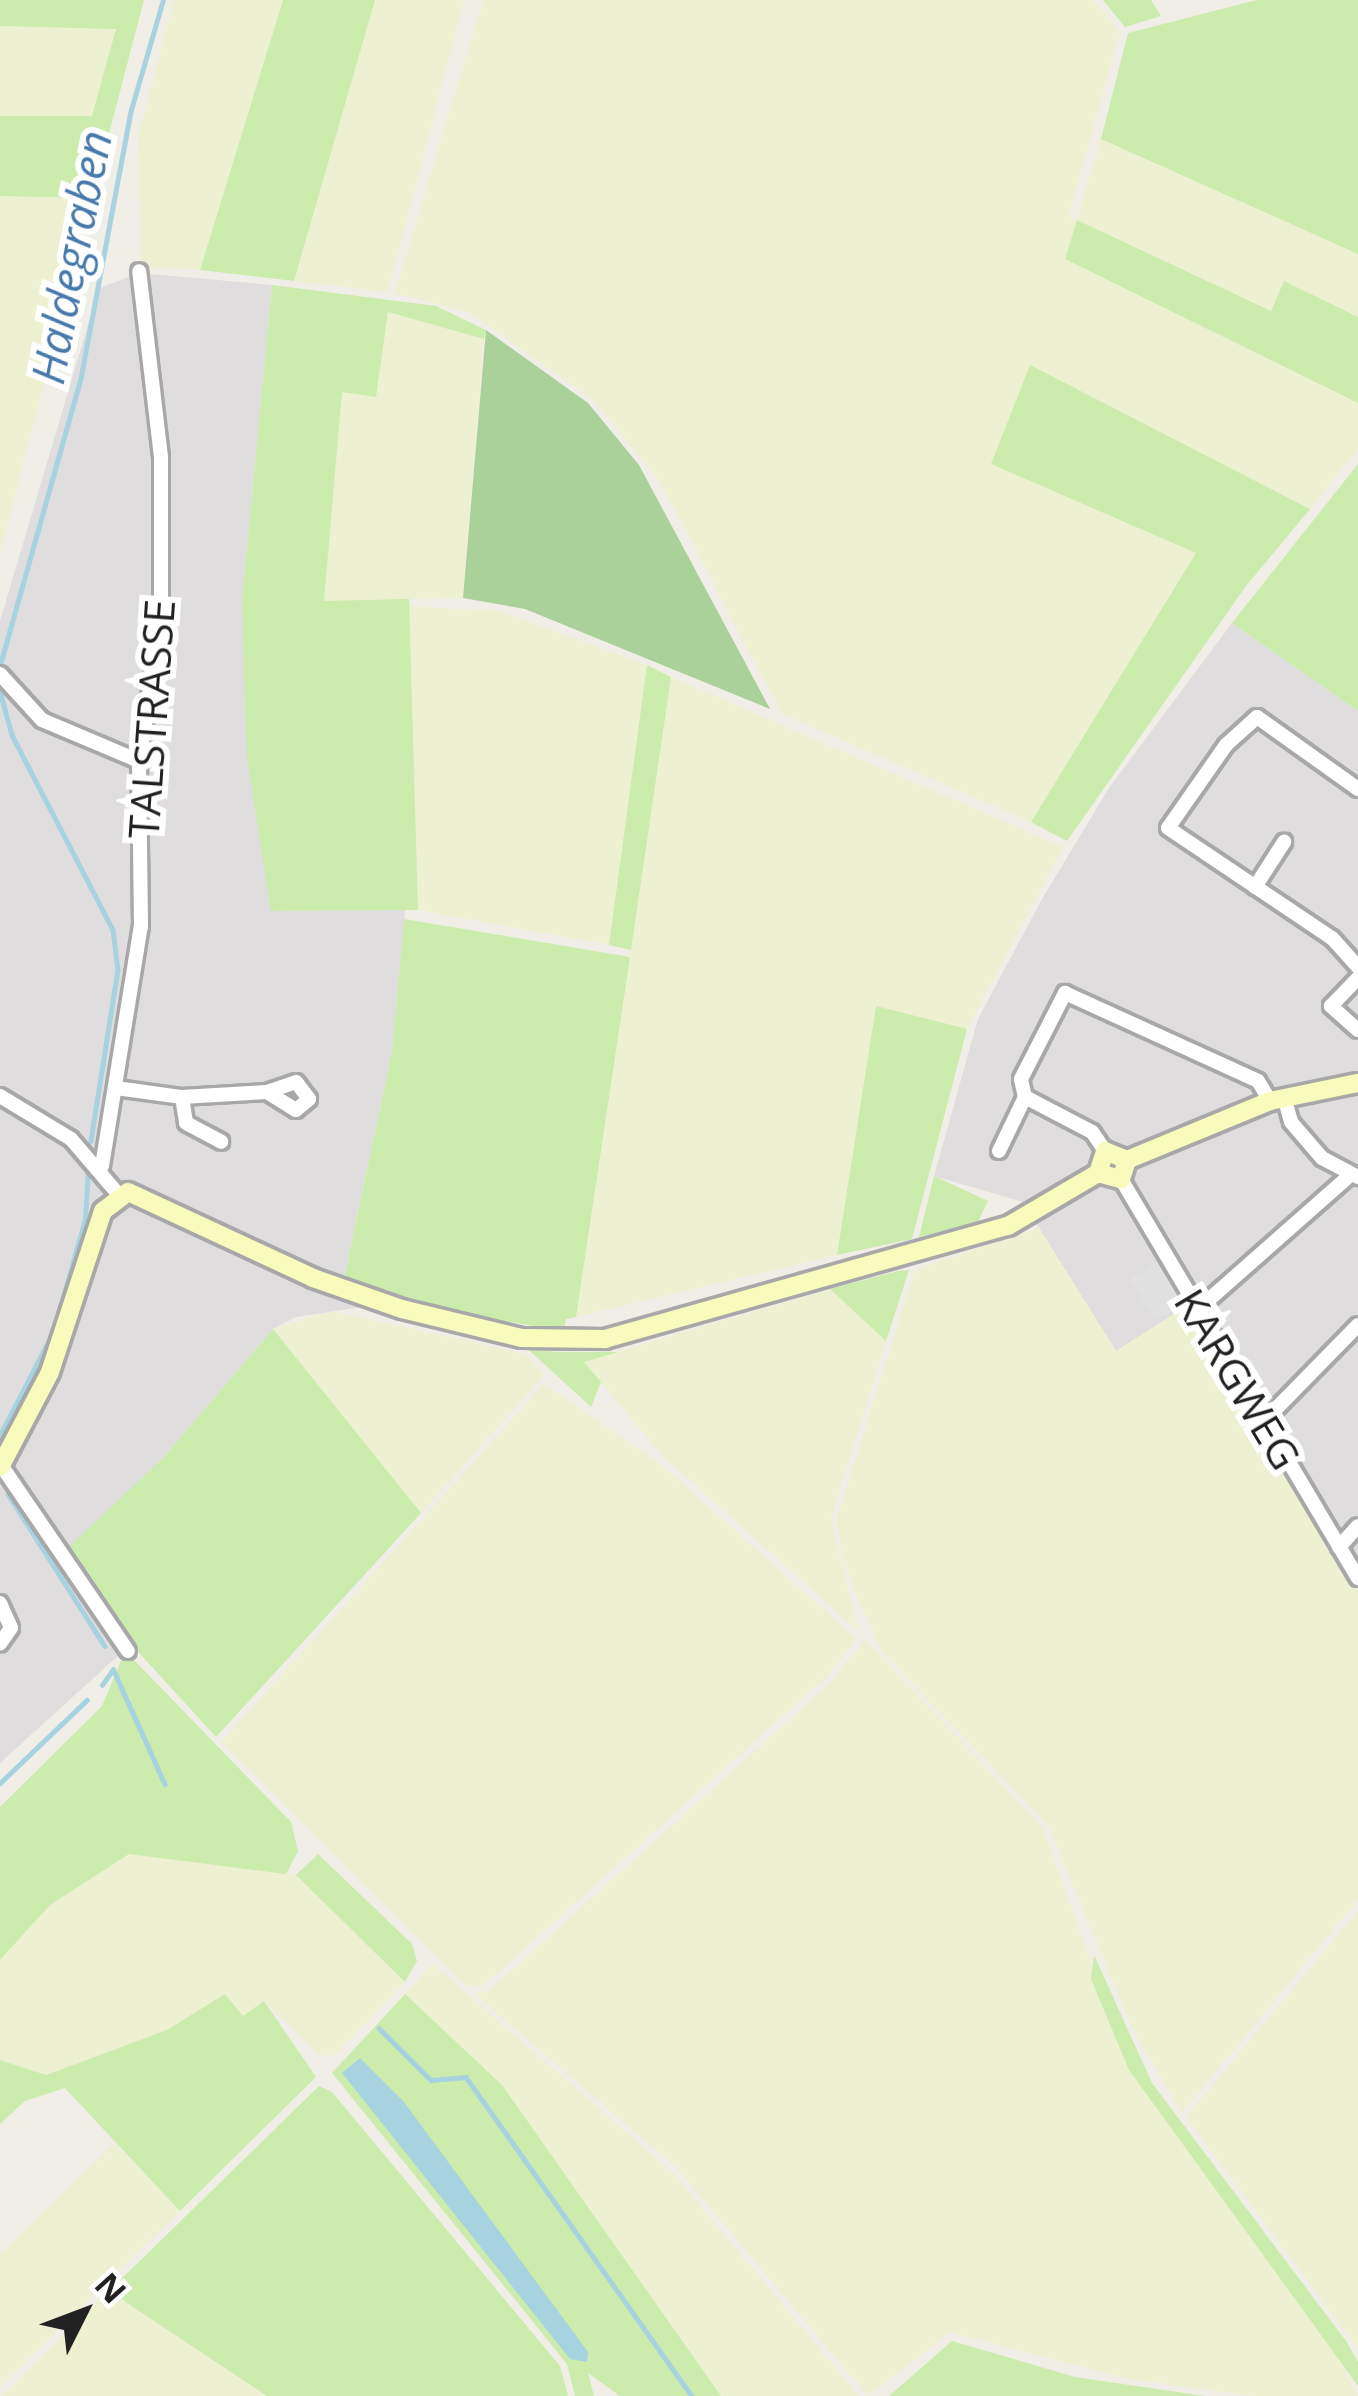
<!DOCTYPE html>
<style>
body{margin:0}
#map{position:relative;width:1358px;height:2396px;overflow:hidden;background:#f1eee7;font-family:"Open Sans",sans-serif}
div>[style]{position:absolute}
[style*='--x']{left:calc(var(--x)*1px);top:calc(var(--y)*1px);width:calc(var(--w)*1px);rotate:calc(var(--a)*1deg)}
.residential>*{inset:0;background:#dfdddd}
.farmland>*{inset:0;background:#eef0d2}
.grass>*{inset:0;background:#cbecac}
.forest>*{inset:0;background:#abd19b}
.parking>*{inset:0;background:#e1e1e1}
.water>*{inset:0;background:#a7d2df}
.stream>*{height:4.5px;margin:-2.25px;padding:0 2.25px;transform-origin:2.25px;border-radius:2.25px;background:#a7d2df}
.roads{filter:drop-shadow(3px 0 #a8a8a8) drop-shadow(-3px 0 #a8a8a8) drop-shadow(0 3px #a8a8a8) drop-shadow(0 -3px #a8a8a8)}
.street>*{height:14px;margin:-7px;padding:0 7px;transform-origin:7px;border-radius:7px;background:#fff}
.secondary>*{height:18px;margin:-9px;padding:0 9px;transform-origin:9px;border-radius:9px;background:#f8fbbb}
span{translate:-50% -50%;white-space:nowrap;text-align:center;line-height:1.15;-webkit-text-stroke:12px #fff;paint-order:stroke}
.street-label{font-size:42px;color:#212121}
.water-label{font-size:45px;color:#4779ab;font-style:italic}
.north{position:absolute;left:24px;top:2252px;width:120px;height:120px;-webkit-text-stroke:9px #fff;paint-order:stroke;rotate:48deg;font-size:33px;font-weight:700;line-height:48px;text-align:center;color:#212121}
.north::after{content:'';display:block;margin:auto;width:42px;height:54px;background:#212121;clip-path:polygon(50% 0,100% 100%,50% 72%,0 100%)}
</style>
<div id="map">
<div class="residential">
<i style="clip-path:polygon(140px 273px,272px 285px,242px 601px,271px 911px,405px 910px,392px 1052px,344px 1277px,367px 1286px,362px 1307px,296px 1317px,273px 1329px,163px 1458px,131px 1644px,0 1763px,0 621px,99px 288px)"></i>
<i style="clip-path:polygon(1232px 623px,1358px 711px,1358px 1586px,1186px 1307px,1116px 1351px,1023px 1202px,934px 1176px,978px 1019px,1042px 899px,1109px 788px)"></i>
</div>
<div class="farmland">
<i style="clip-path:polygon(174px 0,283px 0,200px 270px,142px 267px,138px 136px)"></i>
<i style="clip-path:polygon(375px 0,464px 0,388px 292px,294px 281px)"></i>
<i style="clip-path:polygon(483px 0,1094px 0,1120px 32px,1068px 217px,1077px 219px,1101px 139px,1358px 254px,1358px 317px,1284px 281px,1271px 311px,1077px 220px,1065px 259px,1358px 403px,1358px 448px,1310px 509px,1030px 366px,992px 464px,1196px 553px,1031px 822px,782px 714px,662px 485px,594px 401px,470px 313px,395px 293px)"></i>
<i style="clip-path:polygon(0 26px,116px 28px,93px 116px,0 116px)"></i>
<i style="clip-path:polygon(0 196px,92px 198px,0 553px)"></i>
<i style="clip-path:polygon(387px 312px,484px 339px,463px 598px,324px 602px,342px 391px,376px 396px)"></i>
<i style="clip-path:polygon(409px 606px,499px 611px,647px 665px,609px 945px,418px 910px)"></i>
<i style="clip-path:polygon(671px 677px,1063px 847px,967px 1029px,876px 1007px,837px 1255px,576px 1317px)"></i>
<i style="clip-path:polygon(1039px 1228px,1116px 1351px,1186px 1306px,1358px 1586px,1358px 1899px,1182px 2113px,1133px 2030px,1049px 1827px,881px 1651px,843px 1562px,837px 1518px,915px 1270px)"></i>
<i style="clip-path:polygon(830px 1289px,886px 1341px,831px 1518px,858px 1631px,663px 1456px,584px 1362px)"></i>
<i style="clip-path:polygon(332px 1311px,525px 1354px,544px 1375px,421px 1513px,273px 1329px)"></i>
<i style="clip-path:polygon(544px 1384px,658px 1462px,857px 1639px,827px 1676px,484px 1985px,467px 1986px,221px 1742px)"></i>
<i style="clip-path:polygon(865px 1639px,1043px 1828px,1129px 2070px,1326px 2335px,1358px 2396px,1253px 2396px,1128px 2379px,950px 2332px,868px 2396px,676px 2167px,474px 1994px,489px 1991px,830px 1683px)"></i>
<i style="clip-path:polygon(129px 1854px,296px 1875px,405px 1982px,333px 2057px,319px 2054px,265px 2002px,243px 2016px,225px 1995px,167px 2030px,46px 2075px,0 2060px,0 1960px,50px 1905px)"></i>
<i style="clip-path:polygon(1358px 1911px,1358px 2349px,1186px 2117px)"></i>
<i style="clip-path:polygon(433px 1964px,673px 2173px,859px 2396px,721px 2396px,502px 2085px,405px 1994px)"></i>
<i style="clip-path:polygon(115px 2143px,180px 2211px,0 2387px,0 2254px)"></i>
<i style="clip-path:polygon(109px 2291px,267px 2396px,1px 2396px)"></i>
</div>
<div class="grass">
<i style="clip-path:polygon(0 0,144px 0,92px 198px,0 196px,0 116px,92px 116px,116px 29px,0 26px)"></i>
<i style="clip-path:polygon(283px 0,375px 0,294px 281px,200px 270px)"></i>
<i style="clip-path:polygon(1103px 0,1151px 0,1161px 16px,1125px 27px)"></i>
<i style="clip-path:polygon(1257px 0,1358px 0,1358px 254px,1101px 139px,1128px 33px)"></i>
<i style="clip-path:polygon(1077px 220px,1271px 311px,1284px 281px,1358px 317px,1358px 403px,1065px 259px)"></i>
<i style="clip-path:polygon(272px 285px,436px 306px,486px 330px,484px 339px,388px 312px,376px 397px,342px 392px,324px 601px,409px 599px,418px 910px,271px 911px,247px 758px,242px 601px)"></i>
<i style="clip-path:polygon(1030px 365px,1310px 509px,1246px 586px,1067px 841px,1031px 822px,1196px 553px,991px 464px)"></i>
<i style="clip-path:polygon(1358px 464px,1358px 711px,1232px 623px)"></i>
<i style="clip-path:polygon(647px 665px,671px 677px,631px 950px,609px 945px)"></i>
<i style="clip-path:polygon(404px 919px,630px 957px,576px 1317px,566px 1319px,564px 1331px,463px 1314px,344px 1278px,392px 1052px)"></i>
<i style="clip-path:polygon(876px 1006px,967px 1029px,912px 1239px,837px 1255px)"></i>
<i style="clip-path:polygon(934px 1176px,988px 1201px,978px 1222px,919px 1237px)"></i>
<i style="clip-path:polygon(909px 1270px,886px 1341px,830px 1289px,898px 1271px)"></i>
<i style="clip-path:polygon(273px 1329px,421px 1513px,216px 1737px,131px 1644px,66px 1550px,163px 1458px)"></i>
<i style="clip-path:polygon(529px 1350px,560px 1352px,618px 1352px,584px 1362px,601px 1382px,591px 1407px)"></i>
<i style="clip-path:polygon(122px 1658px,132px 1658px,291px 1822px,298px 1851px,286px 1874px,129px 1854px,50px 1905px,0 1960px,0 1807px,102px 1706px)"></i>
<i style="clip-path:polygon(318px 1854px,412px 1944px,417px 1961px,405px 1982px,296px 1875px)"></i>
<i style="clip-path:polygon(1094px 1955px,1152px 2083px,1346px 2341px,1358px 2362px,1358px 2386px,1129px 2070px,1091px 1979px)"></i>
<i style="clip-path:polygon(225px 1994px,243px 2016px,264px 2001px,316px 2077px,180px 2211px,65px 2088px,25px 2101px,0 2124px,0 2060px,46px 2075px,167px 2030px)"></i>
<i style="clip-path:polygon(405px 1994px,502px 2085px,721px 2396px,620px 2396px,588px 2373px,594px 2396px,575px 2396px,567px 2364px,332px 2073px)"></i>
<i style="clip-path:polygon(319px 2086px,332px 2092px,560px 2366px,568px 2396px,267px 2396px,109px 2291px)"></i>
<i style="clip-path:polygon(952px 2341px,1075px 2377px,1205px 2396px,889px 2396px)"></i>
</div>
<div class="forest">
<i style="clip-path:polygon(486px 330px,588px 403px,639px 465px,770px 709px,525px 609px,463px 598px)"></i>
</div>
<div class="parking">
<i style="clip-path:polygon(1159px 1261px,1185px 1303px,1156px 1321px,1130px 1279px)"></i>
</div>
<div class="water">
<i style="clip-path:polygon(360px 2058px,404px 2102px,588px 2352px,587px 2362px,570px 2359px,342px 2073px)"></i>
</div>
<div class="stream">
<i style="--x:0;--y:665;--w:300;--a:-74.3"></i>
<i style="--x:81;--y:376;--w:271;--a:-79.4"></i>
<i style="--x:131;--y:110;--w:115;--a:-73.8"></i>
<i style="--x:0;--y:691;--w:46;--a:74.7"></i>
<i style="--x:12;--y:735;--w:220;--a:62.6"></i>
<i style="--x:113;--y:930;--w:40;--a:82.9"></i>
<i style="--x:118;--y:970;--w:173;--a:99"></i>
<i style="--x:59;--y:1311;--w:95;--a:-74.1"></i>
<i style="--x:85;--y:1220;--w:51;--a:-86.6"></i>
<i style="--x:0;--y:1435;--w:109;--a:-62.7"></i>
<i style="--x:8;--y:1494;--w:180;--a:57.5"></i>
<i style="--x:115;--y:1673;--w:122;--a:65.8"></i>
<i style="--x:102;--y:1685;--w:19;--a:-55"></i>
<i style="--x:0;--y:1783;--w:120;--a:-43.7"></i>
<i style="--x:379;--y:2028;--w:74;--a:45"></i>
<i style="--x:431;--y:2080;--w:35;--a:-5"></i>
<i style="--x:466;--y:2077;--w:391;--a:54.7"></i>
</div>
<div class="roads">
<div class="street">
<i style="--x:0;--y:674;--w:62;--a:47.6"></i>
<i style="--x:42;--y:720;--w:105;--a:22.9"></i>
<i style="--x:1358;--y:789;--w:124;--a:-144.5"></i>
<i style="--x:1257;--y:717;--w:42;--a:137.9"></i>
<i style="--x:1226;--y:745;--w:101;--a:124.9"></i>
<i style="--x:1168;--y:828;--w:197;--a:33.9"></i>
<i style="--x:1332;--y:938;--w:39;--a:48"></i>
<i style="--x:1255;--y:887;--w:54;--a:-57.2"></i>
<i style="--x:1358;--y:978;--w:39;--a:134"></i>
<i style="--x:1331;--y:1006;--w:36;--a:42"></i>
<i style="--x:116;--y:1088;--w:67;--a:7.8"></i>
<i style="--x:182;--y:1097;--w:85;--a:-3.4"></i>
<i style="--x:267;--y:1092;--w:34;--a:32"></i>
<i style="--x:296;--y:1110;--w:17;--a:-40"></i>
<i style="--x:309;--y:1099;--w:21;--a:-127"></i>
<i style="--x:296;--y:1082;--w:31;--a:161"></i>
<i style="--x:0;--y:1096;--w:83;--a:31.2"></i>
<i style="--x:71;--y:1139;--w:74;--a:49.4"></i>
<i style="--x:182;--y:1097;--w:26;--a:81"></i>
<i style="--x:186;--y:1123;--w:40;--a:28"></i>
<i style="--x:1284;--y:1097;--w:26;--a:74"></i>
<i style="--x:1291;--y:1122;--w:48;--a:49.3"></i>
<i style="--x:1322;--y:1158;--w:41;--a:27.8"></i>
<i style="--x:999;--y:1151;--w:60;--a:-64.3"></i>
<i style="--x:1105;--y:1151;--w:23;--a:-124"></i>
<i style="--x:1092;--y:1132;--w:76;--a:-152.4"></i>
<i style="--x:1025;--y:1097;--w:18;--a:-103"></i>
<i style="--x:1021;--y:1079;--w:97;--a:-62.9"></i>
<i style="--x:1065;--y:993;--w:212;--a:24.5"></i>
<i style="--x:1258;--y:1081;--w:23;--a:59"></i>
<i style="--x:102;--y:1166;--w:243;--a:-80.8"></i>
<i style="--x:141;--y:926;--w:165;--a:-90.7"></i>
<i style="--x:139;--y:761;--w:143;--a:-81.1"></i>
<i style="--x:161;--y:620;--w:163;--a:-90"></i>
<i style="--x:161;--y:457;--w:187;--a:-96.7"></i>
<i style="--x:1121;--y:1179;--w:464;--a:59.3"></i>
<i style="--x:1196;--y:1311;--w:203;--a:-41.4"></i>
<i style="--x:1264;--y:1421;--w:134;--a:-45.6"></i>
<i style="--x:1;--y:1465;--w:225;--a:55.7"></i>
<i style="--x:1339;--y:1547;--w:28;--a:-48"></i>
<i style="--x:0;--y:1603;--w:27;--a:66"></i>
<i style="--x:11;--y:1628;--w:19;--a:125"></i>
</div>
<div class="secondary">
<i style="--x:1127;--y:1160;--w:155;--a:-22.4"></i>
<i style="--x:1270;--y:1101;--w:90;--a:-11.6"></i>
<i style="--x:1098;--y:1173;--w:23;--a:-72"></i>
<i style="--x:1105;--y:1151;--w:24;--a:22"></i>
<i style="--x:1098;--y:1173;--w:24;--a:15"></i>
<i style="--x:1121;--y:1179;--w:20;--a:-72"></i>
<i style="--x:0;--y:1467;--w:107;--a:-62.2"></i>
<i style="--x:50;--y:1372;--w:169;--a:-71.8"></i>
<i style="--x:103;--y:1211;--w:31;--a:-37"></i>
<i style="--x:128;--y:1192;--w:204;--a:24.9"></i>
<i style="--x:313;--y:1278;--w:94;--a:19.2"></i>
<i style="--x:402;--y:1309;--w:123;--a:13.6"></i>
<i style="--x:522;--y:1338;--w:83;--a:0.7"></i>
<i style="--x:605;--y:1339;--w:419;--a:-15.7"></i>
<i style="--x:1008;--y:1226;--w:104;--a:-30.5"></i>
</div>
</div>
<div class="street-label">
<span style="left:151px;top:719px;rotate:-86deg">TALSTRASSE</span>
<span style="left:1238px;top:1379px;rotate:59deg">KARGWEG</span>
</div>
<div class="water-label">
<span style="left:71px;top:257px;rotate:-79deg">Haldegraben</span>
</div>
<div class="north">N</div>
</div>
